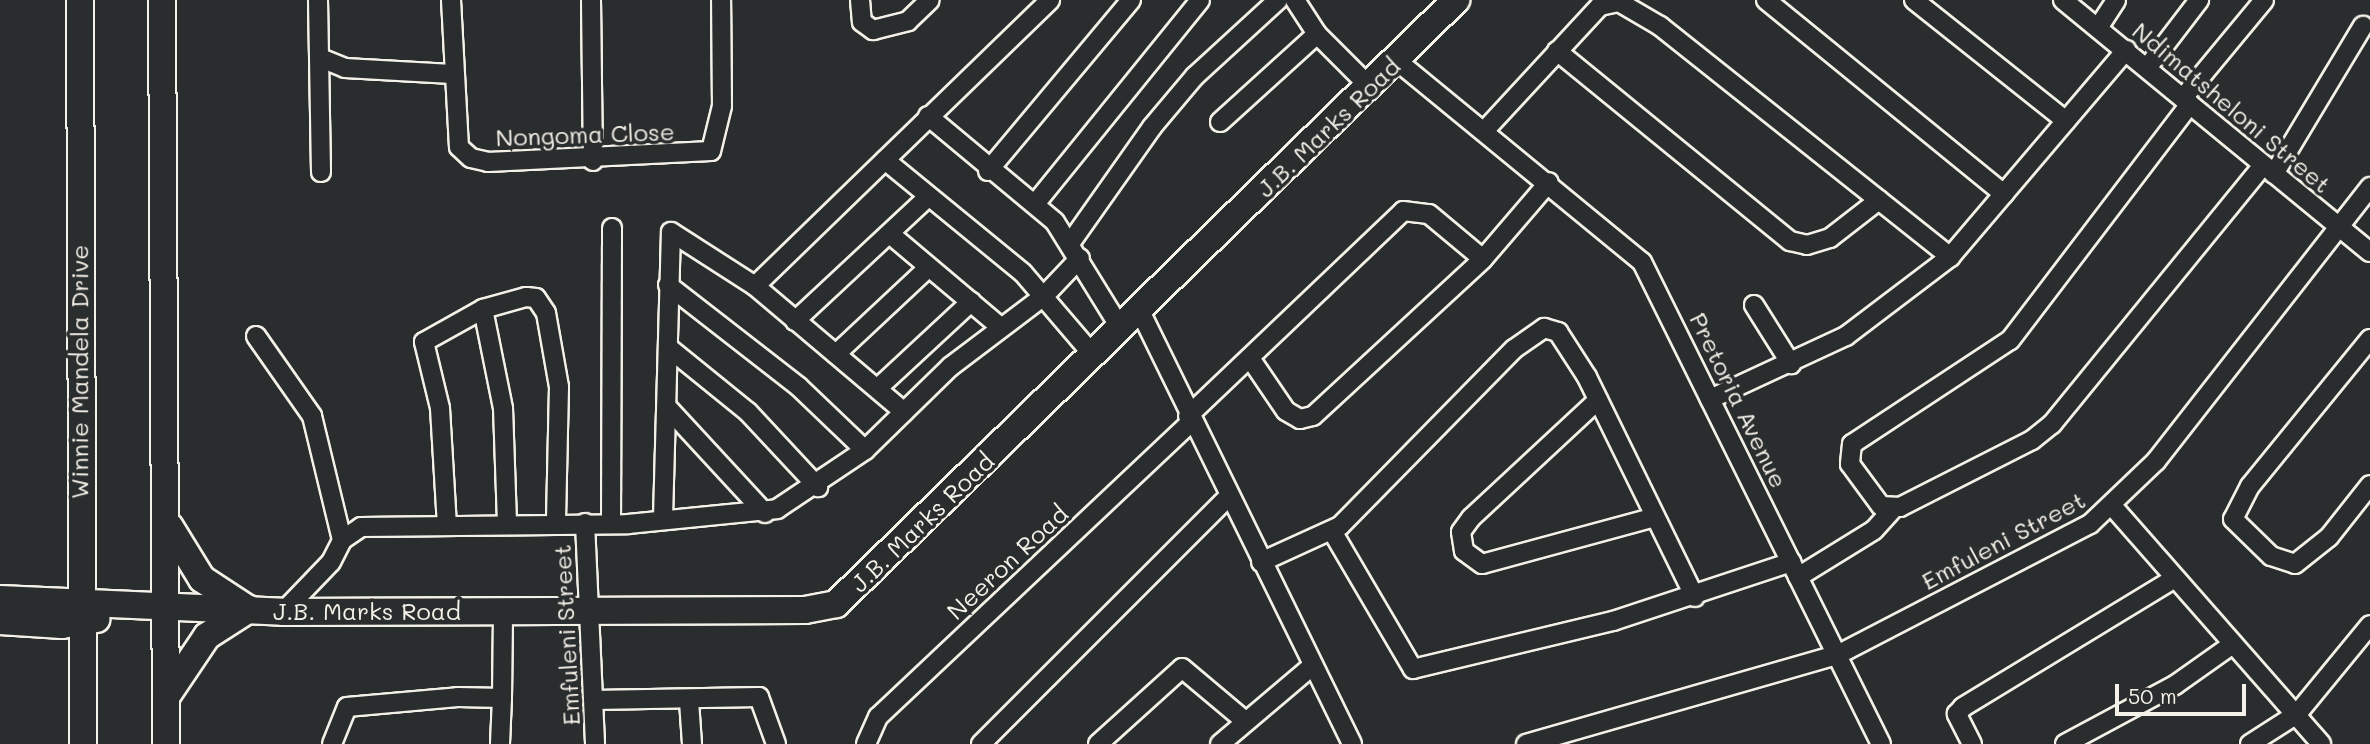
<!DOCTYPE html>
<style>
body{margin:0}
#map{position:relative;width:2370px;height:744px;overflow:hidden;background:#2a2d2e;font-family:Mali,sans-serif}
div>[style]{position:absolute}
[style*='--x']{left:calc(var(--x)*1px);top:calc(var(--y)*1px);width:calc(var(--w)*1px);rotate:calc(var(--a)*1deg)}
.roads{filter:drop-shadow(2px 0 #f4f1e8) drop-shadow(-2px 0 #f4f1e8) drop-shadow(0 2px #f4f1e8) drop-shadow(0 -2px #f4f1e8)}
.street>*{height:18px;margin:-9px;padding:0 9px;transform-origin:9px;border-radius:9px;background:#2a2d2e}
.secondary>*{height:26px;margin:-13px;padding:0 13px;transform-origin:13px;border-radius:13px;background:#2a2d2e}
span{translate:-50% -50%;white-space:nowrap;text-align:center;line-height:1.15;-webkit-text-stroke:7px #2a2d2e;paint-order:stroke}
.street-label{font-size:24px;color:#f4f1e8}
.scale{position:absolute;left:2115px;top:684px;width:131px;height:32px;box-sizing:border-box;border:4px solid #f4f1e8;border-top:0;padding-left:9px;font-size:21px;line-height:24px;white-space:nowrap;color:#f4f1e8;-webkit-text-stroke:5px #2a2d2e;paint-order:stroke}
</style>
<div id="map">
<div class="roads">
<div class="street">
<i style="--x:318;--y:0;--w:172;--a:89"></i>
<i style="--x:451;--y:0;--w:147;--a:86.9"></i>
<i style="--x:459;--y:147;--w:16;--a:43"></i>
<i style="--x:471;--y:158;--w:17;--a:13"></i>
<i style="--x:488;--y:162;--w:223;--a:-2.8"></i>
<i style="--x:711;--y:151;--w:46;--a:-76.3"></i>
<i style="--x:722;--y:106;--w:106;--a:-90.5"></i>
<i style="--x:591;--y:0;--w:161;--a:89.3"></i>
<i style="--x:860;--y:0;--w:22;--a:85"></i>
<i style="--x:862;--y:22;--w:14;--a:36"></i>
<i style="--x:873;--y:30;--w:36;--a:-14"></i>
<i style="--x:908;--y:21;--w:30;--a:-44"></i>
<i style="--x:1295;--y:0;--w:40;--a:57.1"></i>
<i style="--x:1317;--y:34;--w:74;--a:45"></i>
<i style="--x:1766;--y:0;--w:307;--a:39.2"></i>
<i style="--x:1914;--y:0;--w:194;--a:38.5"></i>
<i style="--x:2063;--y:0;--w:397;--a:39.4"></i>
<i style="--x:2098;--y:28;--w:33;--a:-57"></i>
<i style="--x:1557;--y:51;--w:301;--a:39.2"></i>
<i style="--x:1790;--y:241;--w:17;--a:13"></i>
<i style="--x:1807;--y:245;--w:24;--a:-17"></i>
<i style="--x:1830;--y:238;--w:62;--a:-37.8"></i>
<i style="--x:323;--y:59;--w:24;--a:22"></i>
<i style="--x:345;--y:68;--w:107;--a:3.2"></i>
<i style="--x:1396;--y:60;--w:318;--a:39.4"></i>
<i style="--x:1642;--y:262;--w:538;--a:63.63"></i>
<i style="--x:2147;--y:68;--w:86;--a:-52.6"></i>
<i style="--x:2183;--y:98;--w:127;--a:-50.4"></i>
<i style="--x:2190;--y:104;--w:297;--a:127.3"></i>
<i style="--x:2010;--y:340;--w:189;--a:146.6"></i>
<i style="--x:1852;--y:444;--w:20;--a:96"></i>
<i style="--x:1850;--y:464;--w:52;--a:53.6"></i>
<i style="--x:1881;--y:506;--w:19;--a:3"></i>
<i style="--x:1900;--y:507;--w:148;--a:-26.9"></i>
<i style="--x:2032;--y:440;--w:26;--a:-39"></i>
<i style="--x:2052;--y:424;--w:334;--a:-50.8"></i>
<i style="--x:928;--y:116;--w:165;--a:39.8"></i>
<i style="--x:1055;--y:222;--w:126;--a:58.3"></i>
<i style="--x:1220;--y:122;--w:131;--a:-42.2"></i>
<i style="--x:1486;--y:129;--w:168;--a:-47.2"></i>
<i style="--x:1600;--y:6;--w:19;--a:-12"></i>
<i style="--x:1619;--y:2;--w:48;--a:30.3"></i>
<i style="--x:1660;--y:26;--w:371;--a:38.5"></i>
<i style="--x:885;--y:160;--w:178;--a:39.3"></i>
<i style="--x:1023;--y:273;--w:108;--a:49.5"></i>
<i style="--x:988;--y:171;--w:223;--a:-50.1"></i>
<i style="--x:2274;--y:174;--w:173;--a:-59"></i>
<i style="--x:1035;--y:204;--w:262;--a:-51"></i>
<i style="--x:890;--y:234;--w:141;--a:40.1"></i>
<i style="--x:1071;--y:242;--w:141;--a:-54.8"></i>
<i style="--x:1152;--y:127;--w:67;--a:-49.9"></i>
<i style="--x:1195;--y:76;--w:113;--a:-42.5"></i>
<i style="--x:668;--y:285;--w:166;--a:37.9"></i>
<i style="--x:799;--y:387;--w:91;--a:43.7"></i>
<i style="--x:755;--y:286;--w:411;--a:-44.1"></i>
<i style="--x:1754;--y:305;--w:70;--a:57.9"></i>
<i style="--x:483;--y:309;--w:101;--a:78.6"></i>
<i style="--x:503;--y:408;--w:114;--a:88"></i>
<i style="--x:1140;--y:311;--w:482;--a:63.9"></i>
<i style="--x:795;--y:321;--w:180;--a:-43"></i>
<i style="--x:256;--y:336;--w:98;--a:55"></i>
<i style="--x:312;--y:416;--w:128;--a:76.4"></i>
<i style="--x:2370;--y:339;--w:190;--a:129.2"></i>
<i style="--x:2250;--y:486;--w:37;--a:117"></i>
<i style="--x:2233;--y:519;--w:53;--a:44.2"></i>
<i style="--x:2271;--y:556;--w:25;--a:18"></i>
<i style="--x:2295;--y:564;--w:43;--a:-38.5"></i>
<i style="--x:2329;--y:537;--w:66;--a:-51.7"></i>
<i style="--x:669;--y:348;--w:102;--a:39"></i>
<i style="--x:748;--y:412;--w:103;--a:47"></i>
<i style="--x:836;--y:354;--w:127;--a:-43.1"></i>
<i style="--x:1252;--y:361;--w:60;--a:55.8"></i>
<i style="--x:1286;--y:411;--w:16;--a:30"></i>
<i style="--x:1300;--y:419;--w:13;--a:-13"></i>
<i style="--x:1313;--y:416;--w:231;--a:-42.7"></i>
<i style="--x:1483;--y:259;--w:101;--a:-49.4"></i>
<i style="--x:878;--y:388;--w:127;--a:-42.8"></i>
<i style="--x:1710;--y:399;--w:150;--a:-24.9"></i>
<i style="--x:1846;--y:336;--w:131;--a:-37.2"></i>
<i style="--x:1950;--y:257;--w:272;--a:-49.6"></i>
<i style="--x:1598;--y:400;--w:173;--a:137.1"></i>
<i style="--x:1471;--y:518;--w:17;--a:126"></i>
<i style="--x:1461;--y:532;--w:19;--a:81"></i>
<i style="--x:1464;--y:551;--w:22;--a:36"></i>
<i style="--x:1482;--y:564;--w:179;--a:-15.2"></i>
<i style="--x:668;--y:408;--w:143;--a:47.3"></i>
<i style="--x:1188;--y:416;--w:297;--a:-43.6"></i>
<i style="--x:1403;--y:211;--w:26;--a:7"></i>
<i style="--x:1429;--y:214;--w:70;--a:39.8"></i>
<i style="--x:2114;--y:508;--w:314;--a:48.7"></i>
<i style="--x:663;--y:518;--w:286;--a:-88.4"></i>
<i style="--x:671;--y:232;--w:100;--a:32.7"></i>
<i style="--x:755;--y:286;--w:195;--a:40.2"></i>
<i style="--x:585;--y:523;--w:221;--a:87.4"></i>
<i style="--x:611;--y:524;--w:296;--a:-89.8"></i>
<i style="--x:447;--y:526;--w:118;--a:-93.4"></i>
<i style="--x:440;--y:408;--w:68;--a:-103.6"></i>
<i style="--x:424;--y:342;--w:68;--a:-29.2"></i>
<i style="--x:483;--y:309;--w:45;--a:-15.6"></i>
<i style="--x:526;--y:297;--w:10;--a:6"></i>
<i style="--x:536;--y:298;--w:18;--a:56"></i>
<i style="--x:546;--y:313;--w:75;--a:80"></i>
<i style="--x:559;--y:387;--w:135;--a:91.3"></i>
<i style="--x:1332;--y:531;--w:160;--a:59.6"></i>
<i style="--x:1413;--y:669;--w:206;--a:-13.5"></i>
<i style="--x:1613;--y:621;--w:188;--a:-18.3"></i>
<i style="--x:1261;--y:562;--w:87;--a:-24.5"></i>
<i style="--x:1340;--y:526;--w:248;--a:-45.5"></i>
<i style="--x:1514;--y:349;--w:37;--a:-35"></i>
<i style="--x:1544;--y:328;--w:15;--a:16"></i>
<i style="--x:1558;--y:332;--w:54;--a:57.2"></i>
<i style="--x:1587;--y:377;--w:245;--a:63.9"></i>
<i style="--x:1798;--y:577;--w:89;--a:-31.7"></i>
<i style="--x:1874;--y:530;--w:28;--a:-48"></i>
<i style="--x:283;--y:612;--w:69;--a:-46.2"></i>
<i style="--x:331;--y:562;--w:25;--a:-63"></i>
<i style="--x:342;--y:540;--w:23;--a:-34"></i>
<i style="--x:361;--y:527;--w:267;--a:-0.6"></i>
<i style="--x:628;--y:524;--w:150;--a:-5.7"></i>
<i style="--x:777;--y:509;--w:106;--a:-33.8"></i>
<i style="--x:865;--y:450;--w:119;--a:-44.3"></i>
<i style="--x:950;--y:367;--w:118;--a:-37.1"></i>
<i style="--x:1044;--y:296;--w:52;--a:-46.5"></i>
<i style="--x:502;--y:698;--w:86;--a:-89.3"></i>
<i style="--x:594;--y:700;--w:165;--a:-1"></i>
<i style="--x:759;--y:697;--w:50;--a:70.1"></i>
<i style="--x:689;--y:701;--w:43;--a:86"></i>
<i style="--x:332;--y:744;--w:40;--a:-68"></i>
<i style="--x:347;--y:707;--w:111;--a:-5.1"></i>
<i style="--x:458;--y:697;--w:44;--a:1.3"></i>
<i style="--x:502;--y:698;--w:46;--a:92.5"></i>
<i style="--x:866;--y:744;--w:30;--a:-66"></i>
<i style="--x:878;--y:717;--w:430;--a:-43.3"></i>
<i style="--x:981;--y:744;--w:351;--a:-45"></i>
<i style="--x:1098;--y:744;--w:113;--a:-42.1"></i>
<i style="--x:1182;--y:668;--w:81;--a:40"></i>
<i style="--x:1220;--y:744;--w:122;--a:-40.3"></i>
<i style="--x:1526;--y:744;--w:323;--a:-16"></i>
<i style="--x:1837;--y:655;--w:285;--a:-27.4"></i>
<i style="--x:2090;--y:524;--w:91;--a:-43.7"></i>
<i style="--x:2156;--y:461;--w:348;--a:-52"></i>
<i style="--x:1972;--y:744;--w:34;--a:-117"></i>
<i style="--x:1957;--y:714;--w:9;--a:-49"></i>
<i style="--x:1963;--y:707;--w:248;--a:-31.3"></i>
<i style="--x:2065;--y:744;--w:125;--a:-28.2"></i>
<i style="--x:2175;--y:685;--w:71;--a:-35.3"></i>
<i style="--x:2250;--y:744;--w:56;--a:-32.6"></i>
<i style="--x:2297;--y:714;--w:115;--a:-50.6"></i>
</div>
<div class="secondary">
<i style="--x:80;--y:0;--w:744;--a:89.77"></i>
<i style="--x:162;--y:0;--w:744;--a:89.69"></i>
<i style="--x:170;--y:527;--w:61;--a:58.4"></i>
<i style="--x:202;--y:579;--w:51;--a:33.1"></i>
<i style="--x:0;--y:599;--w:283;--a:2.6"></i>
<i style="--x:283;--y:612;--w:522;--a:-0.22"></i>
<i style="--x:805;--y:610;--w:32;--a:-11"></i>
<i style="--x:836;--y:604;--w:866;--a:-44.25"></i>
<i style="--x:0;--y:621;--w:62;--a:3.7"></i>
<i style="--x:62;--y:625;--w:35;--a:-10"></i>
<i style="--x:168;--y:694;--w:70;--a:-56.1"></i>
<i style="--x:207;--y:636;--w:50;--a:-32.7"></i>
</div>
</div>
<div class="street-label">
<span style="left:2232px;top:107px;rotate:40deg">Ndimatsheloni Street</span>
<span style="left:1328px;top:127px;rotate:-44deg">J.B. Marks Road</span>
<span style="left:585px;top:134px;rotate:-2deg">Nongoma Close</span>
<span style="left:79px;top:372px;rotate:-90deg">Winnie Mandela Drive</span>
<span style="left:1739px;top:400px;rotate:64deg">Pretoria Avenue</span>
<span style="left:922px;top:522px;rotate:-44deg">J.B. Marks Road</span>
<span style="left:2003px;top:540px;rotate:-28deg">Emfuleni Street</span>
<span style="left:1007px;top:562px;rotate:-43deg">Neeron Road</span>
<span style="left:367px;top:611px">J.B. Marks Road</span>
<span style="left:566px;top:635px;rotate:-93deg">Emfuleni Street</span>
</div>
<div class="scale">50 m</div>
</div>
